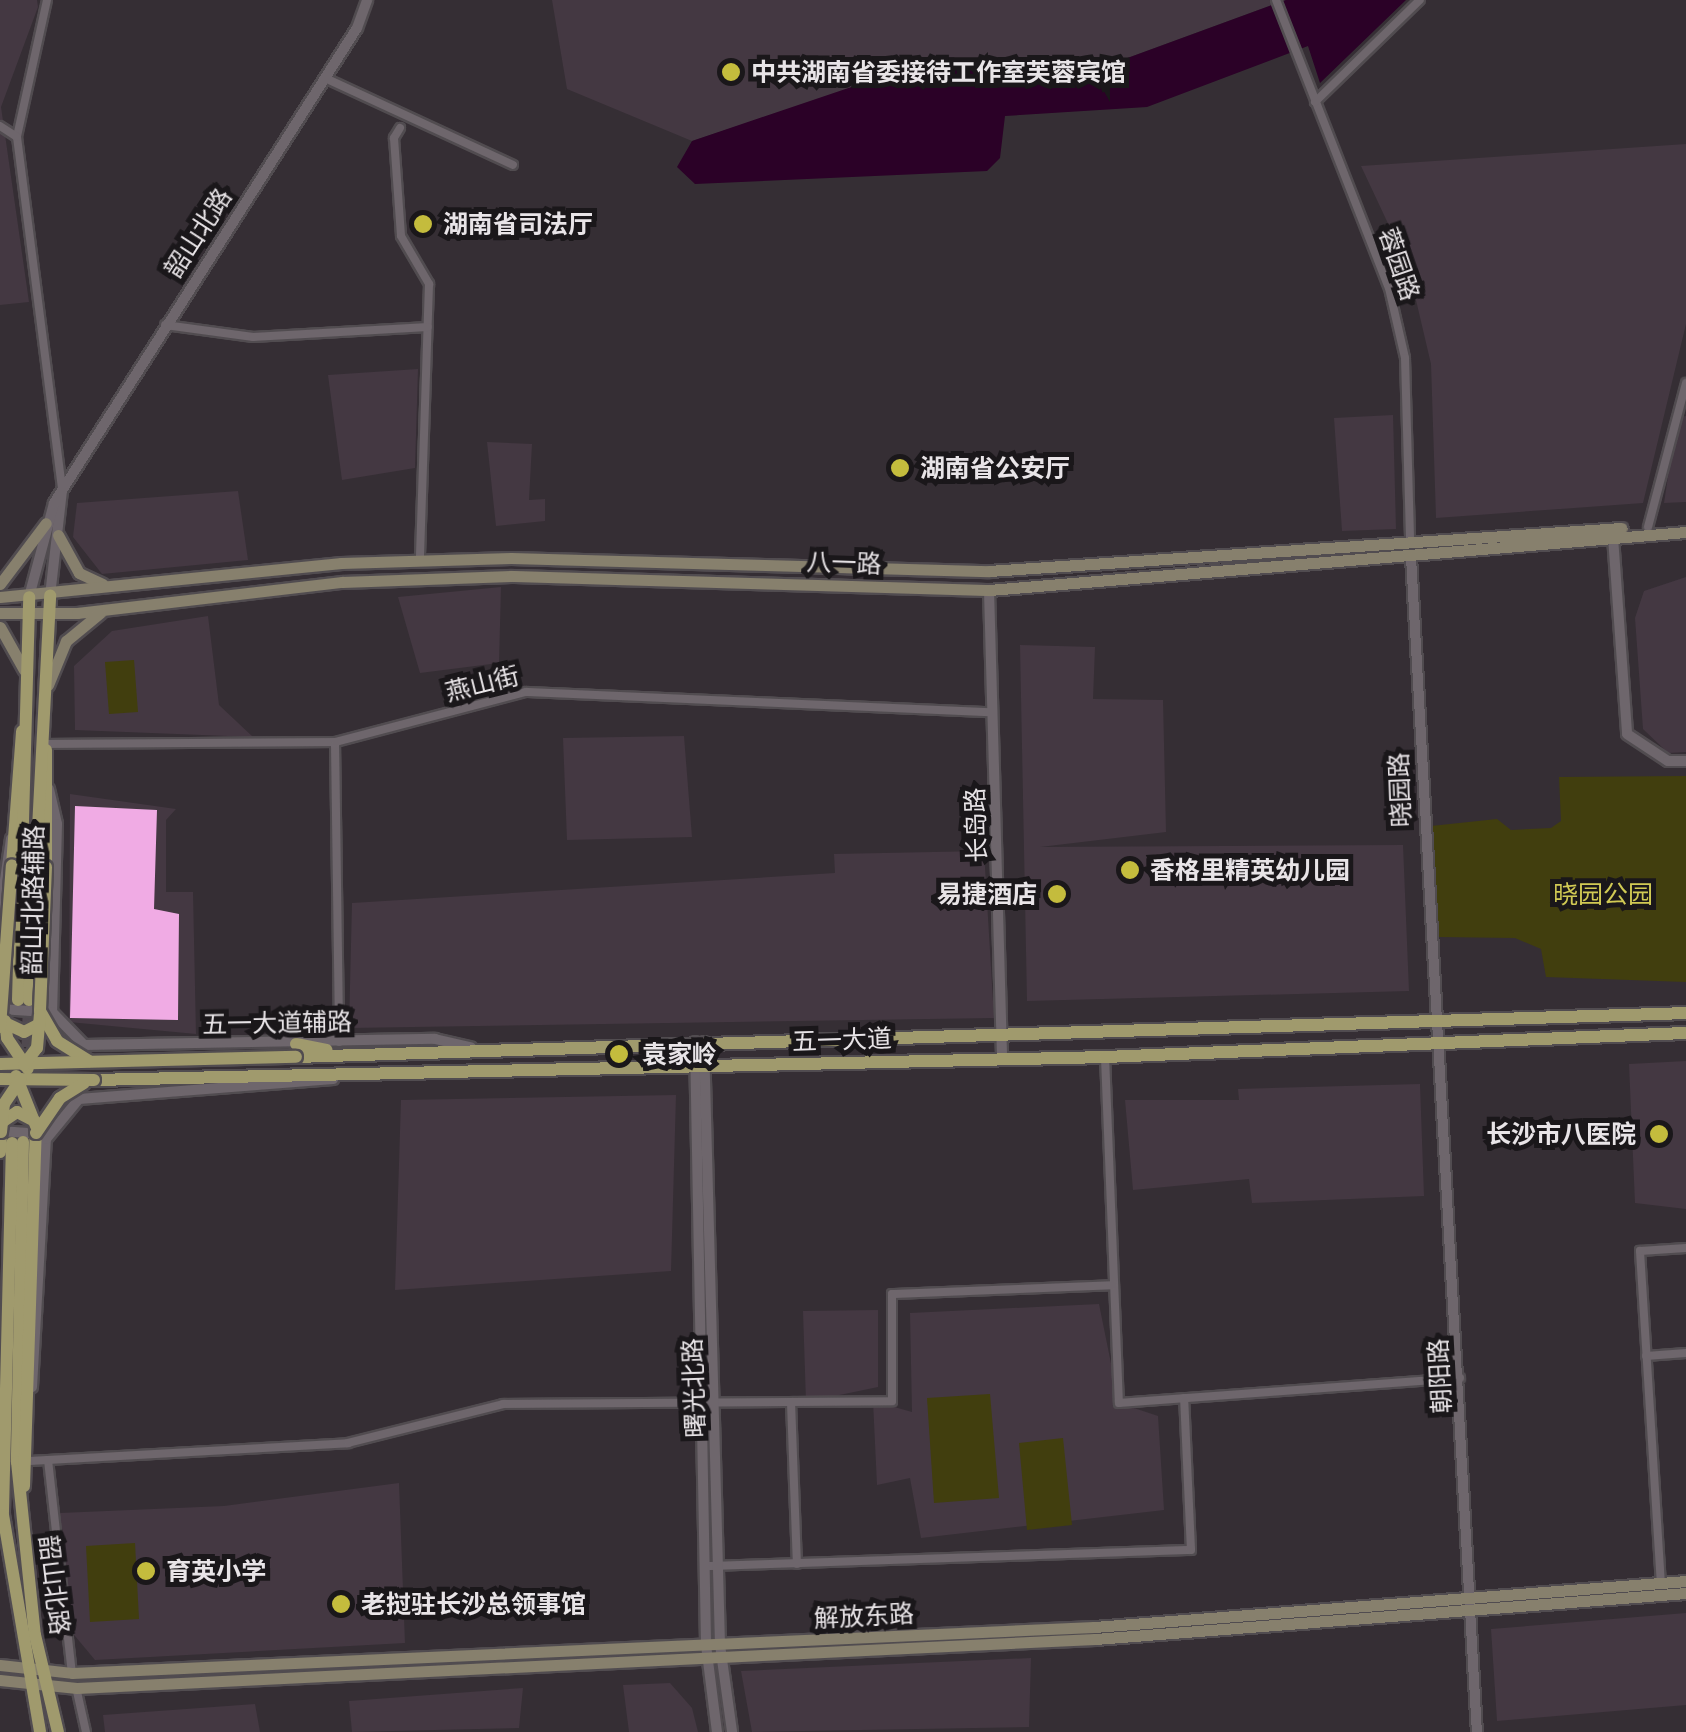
<!DOCTYPE html>
<meta charset="utf-8">
<style>
body{margin:0}
#map{position:relative;width:1686px;height:1732px;overflow:hidden;background:#352e34;font-family:"PT Sans Narrow","Noto Sans SC",sans-serif}
div>[style]{position:absolute}
[style*='--x']{left:calc(var(--x)*1px);top:calc(var(--y)*1px);width:calc(var(--w)*1px);rotate:calc(var(--a)*1deg)}
.built>*{inset:0;background:#443842}
.green>*{inset:0;background:#413e0e}
.water>*{inset:0;background:#2b0127}
.building>*{inset:0;background:#f0abe4}
.primary-tunnel>*{height:12px;margin-top:-6px;transform-origin:0;background:repeating-linear-gradient(90deg,#50494f 0 12px,transparent 0 18px)}
.roads{filter:drop-shadow(2px 0 #514c50) drop-shadow(-2px 0 #514c50) drop-shadow(0 2px #514c50) drop-shadow(0 -2px #514c50)}
.minor>*{height:8px;margin:-4px;padding:0 4px;transform-origin:4px;border-radius:4px;background:#6e666c}
.tertiary>*{height:10px;margin:-5px;padding:0 5px;transform-origin:5px;border-radius:5px;background:#6e666c}
.secondary>*{height:11px;margin:-5.5px;padding:0 5.5px;transform-origin:5.5px;border-radius:5.5px;background:#87806d}
.primary>*{height:12px;margin:-6px;padding:0 6px;transform-origin:6px;border-radius:6px;background:#a09a6d}
.bridges{filter:drop-shadow(2px 0 #514c50) drop-shadow(-2px 0 #514c50) drop-shadow(0 2px #514c50) drop-shadow(0 -2px #514c50)}
.primary-bridge>*{height:12px;margin:-6px;padding:0 6px;transform-origin:6px;border-radius:6px;background:#a09a6d}
.dots>*{width:28px;height:28px;translate:-50% -50%;box-sizing:border-box;border:5px solid #1a171a;border-radius:50%}
span{translate:-50% -50%;white-space:nowrap;text-align:center;line-height:1.15;-webkit-text-stroke:10px #1a171a;paint-order:stroke}
.poi-label{font-size:25px;color:#e8e4e7;font-weight:700}
.left{translate:0 -50%;text-align:left}
.right{translate:-100% -50%;text-align:right}
.street-label{font-size:25px;color:#e8e4e7}
.park-label{font-size:25px;color:#d1ca54}
</style>
<div id="map">
<div class="built">
<i style="clip-path:polygon(0 0,37px 0,38px 7px,1px 107px,29px 302px,0 305px)"></i>
<i style="clip-path:polygon(552px 0,1286px 0,1122px 60px,922px 66px,692px 141px,567px 89px)"></i>
<i style="clip-path:polygon(1686px 144px,1686px 324px,1643px 503px,1436px 518px,1431px 364px,1408px 266px,1361px 166px)"></i>
<i style="clip-path:polygon(418px 369px,415px 468px,342px 480px,328px 375px)"></i>
<i style="clip-path:polygon(1393px 415px,1396px 529px,1342px 531px,1334px 418px)"></i>
<i style="clip-path:polygon(1686px 416px,1686px 502px,1664px 503px,1677px 417px)"></i>
<i style="clip-path:polygon(487px 442px,532px 444px,529px 500px,545px 499px,545px 521px,496px 526px)"></i>
<i style="clip-path:polygon(238px 491px,248px 560px,102px 574px,73px 537px,77px 503px)"></i>
<i style="clip-path:polygon(1686px 577px,1686px 752px,1668px 753px,1643px 729px,1635px 618px,1644px 591px)"></i>
<i style="clip-path:polygon(501px 587px,499px 663px,420px 673px,398px 597px)"></i>
<i style="clip-path:polygon(208px 616px,219px 705px,253px 737px,75px 730px,74px 666px,112px 631px)"></i>
<i style="clip-path:polygon(1020px 645px,1095px 647px,1093px 699px,1163px 700px,1166px 832px,1040px 847px,1403px 845px,1409px 991px,1027px 1001px)"></i>
<i style="clip-path:polygon(684px 736px,692px 837px,567px 840px,563px 738px)"></i>
<i style="clip-path:polygon(70px 794px,176px 809px,166px 820px,166px 892px,193px 892px,196px 1034px,69px 1022px)"></i>
<i style="clip-path:polygon(984px 851px,994px 1018px,349px 1028px,352px 903px,835px 873px,834px 854px)"></i>
<i style="clip-path:polygon(1686px 1061px,1686px 1209px,1635px 1203px,1629px 1064px)"></i>
<i style="clip-path:polygon(1420px 1084px,1424px 1196px,1252px 1203px,1249px 1179px,1133px 1190px,1125px 1100px,1239px 1100px,1238px 1089px)"></i>
<i style="clip-path:polygon(676px 1095px,671px 1271px,395px 1290px,401px 1100px)"></i>
<i style="clip-path:polygon(1099px 1304px,1119px 1403px,1158px 1416px,1164px 1510px,921px 1538px,910px 1478px,877px 1485px,873px 1401px,912px 1412px,910px 1313px)"></i>
<i style="clip-path:polygon(878px 1310px,878px 1387px,806px 1402px,803px 1311px)"></i>
<i style="clip-path:polygon(399px 1483px,405px 1643px,95px 1660px,70px 1630px,60px 1513px,224px 1506px)"></i>
<i style="clip-path:polygon(1686px 1613px,1686px 1705px,1497px 1721px,1491px 1629px)"></i>
<i style="clip-path:polygon(1031px 1658px,1029px 1727px,752px 1732px,741px 1671px)"></i>
<i style="clip-path:polygon(670px 1683px,692px 1708px,698px 1732px,629px 1732px,623px 1685px)"></i>
<i style="clip-path:polygon(523px 1688px,519px 1728px,352px 1732px,349px 1701px)"></i>
<i style="clip-path:polygon(255px 1704px,260px 1732px,105px 1732px,103px 1715px)"></i>
</div>
<div class="green">
<i style="clip-path:polygon(134px 660px,138px 712px,109px 714px,105px 662px)"></i>
<i style="clip-path:polygon(1686px 776px,1686px 982px,1546px 977px,1541px 949px,1515px 938px,1438px 937px,1431px 826px,1497px 819px,1511px 830px,1551px 828px,1561px 821px,1559px 777px)"></i>
<i style="clip-path:polygon(990px 1394px,999px 1498px,934px 1503px,927px 1398px)"></i>
<i style="clip-path:polygon(1063px 1438px,1072px 1525px,1027px 1530px,1019px 1443px)"></i>
<i style="clip-path:polygon(135px 1543px,139px 1619px,90px 1622px,86px 1546px)"></i>
</div>
<div class="water">
<i style="clip-path:polygon(1286px 0,1406px 0,1320px 83px,1308px 46px,1147px 107px,1005px 116px,1000px 158px,987px 171px,695px 184px,677px 167px,692px 141px,881px 77px,922px 66px,1122px 60px)"></i>
</div>
<div class="building">
<i style="clip-path:polygon(75px 806px,157px 810px,154px 909px,179px 914px,178px 1020px,70px 1018px)"></i>
</div>
<div class="primary-tunnel">
<i style="--x:27;--y:1065;--w:65;--a:-88.2"></i>
</div>
<div class="roads">
<div class="minor">
<i style="--x:47;--y:0;--w:140;--a:102.4"></i>
<i style="--x:17;--y:137;--w:356;--a:82.7"></i>
<i style="--x:1276;--y:0;--w:309;--a:68.6"></i>
<i style="--x:1389;--y:288;--w:72;--a:77.1"></i>
<i style="--x:1405;--y:358;--w:184;--a:88.4"></i>
<i style="--x:325;--y:78;--w:207;--a:24.8"></i>
<i style="--x:1315;--y:102;--w:146;--a:-44.2"></i>
<i style="--x:0;--y:126;--w:20;--a:33"></i>
<i style="--x:400;--y:128;--w:12;--a:121"></i>
<i style="--x:394;--y:138;--w:98;--a:85.9"></i>
<i style="--x:401;--y:236;--w:56;--a:59.7"></i>
<i style="--x:429;--y:284;--w:277;--a:91.9"></i>
<i style="--x:165;--y:325;--w:89;--a:7.8"></i>
<i style="--x:253;--y:337;--w:175;--a:-3.3"></i>
<i style="--x:1648;--y:527;--w:149;--a:-75.2"></i>
<i style="--x:335;--y:742;--w:300;--a:89.2"></i>
<i style="--x:45;--y:744;--w:290;--a:-0.4"></i>
<i style="--x:335;--y:742;--w:197;--a:-14.7"></i>
<i style="--x:526;--y:692;--w:466;--a:2.5"></i>
<i style="--x:1105;--y:1057;--w:346;--a:87.7"></i>
<i style="--x:1119;--y:1403;--w:342;--a:-4.2"></i>
<i style="--x:1646;--y:1356;--w:40;--a:-4.3"></i>
<i style="--x:791;--y:1402;--w:162;--a:87.9"></i>
<i style="--x:48;--y:1460;--w:215;--a:83.6"></i>
<i style="--x:29;--y:1461;--w:320;--a:-3.2"></i>
<i style="--x:348;--y:1443;--w:160;--a:-14.1"></i>
<i style="--x:503;--y:1404;--w:389;--a:-0.4"></i>
<i style="--x:892;--y:1401;--w:107;--a:-90"></i>
<i style="--x:892;--y:1294;--w:222;--a:-2.3"></i>
<i style="--x:707;--y:1566;--w:484;--a:-1.9"></i>
<i style="--x:1191;--y:1550;--w:152;--a:-92.6"></i>
<i style="--x:1661;--y:1585;--w:335;--a:-93.6"></i>
<i style="--x:1640;--y:1251;--w:46;--a:-3.7"></i>
<i style="--x:76;--y:1687;--w:46;--a:77.5"></i>
</div>
<div class="tertiary">
<i style="--x:1613;--y:537;--w:197;--a:85.9"></i>
<i style="--x:1627;--y:734;--w:49;--a:33.4"></i>
<i style="--x:1668;--y:761;--w:18;--a:0"></i>
<i style="--x:1411;--y:557;--w:1177;--a:86.79"></i>
<i style="--x:989;--y:590;--w:468;--a:88.4"></i>
<i style="--x:50;--y:596;--w:106;--a:-83.5"></i>
<i style="--x:29;--y:597;--w:97;--a:-75.1"></i>
<i style="--x:54;--y:503;--w:563;--a:-57.47"></i>
<i style="--x:357;--y:28;--w:30;--a:-70"></i>
<i style="--x:49;--y:789;--w:36;--a:77"></i>
<i style="--x:57;--y:824;--w:188;--a:91.5"></i>
<i style="--x:0;--y:914;--w:76;--a:-81.7"></i>
<i style="--x:0;--y:1009;--w:46;--a:3.7"></i>
<i style="--x:52;--y:1012;--w:46;--a:45.9"></i>
<i style="--x:695;--y:1042;--w:603;--a:88.95"></i>
<i style="--x:706;--y:1645;--w:88;--a:82.8"></i>
<i style="--x:704;--y:1042;--w:603;--a:88.48"></i>
<i style="--x:720;--y:1645;--w:88;--a:82.1"></i>
<i style="--x:84;--y:1045;--w:351;--a:-1"></i>
<i style="--x:435;--y:1039;--w:37;--a:13"></i>
<i style="--x:0;--y:1131;--w:42;--a:4.1"></i>
<i style="--x:32;--y:1387;--w:248;--a:-86.8"></i>
<i style="--x:46;--y:1139;--w:52;--a:-50.5"></i>
<i style="--x:79;--y:1099;--w:255;--a:-4.5"></i>
</div>
<div class="secondary">
<i style="--x:58;--y:535;--w:43;--a:61.1"></i>
<i style="--x:79;--y:573;--w:26;--a:25"></i>
<i style="--x:0;--y:584;--w:76;--a:-53"></i>
<i style="--x:0;--y:597;--w:343;--a:-5.7"></i>
<i style="--x:341;--y:563;--w:170;--a:-1.7"></i>
<i style="--x:511;--y:558;--w:478;--a:1.6"></i>
<i style="--x:989;--y:571;--w:634;--a:-3.89"></i>
<i style="--x:0;--y:613;--w:77;--a:0"></i>
<i style="--x:77;--y:613;--w:267;--a:-6.7"></i>
<i style="--x:342;--y:582;--w:169;--a:-2"></i>
<i style="--x:511;--y:576;--w:478;--a:1.7"></i>
<i style="--x:989;--y:590;--w:699;--a:-4.76"></i>
<i style="--x:0;--y:627;--w:49;--a:60.8"></i>
<i style="--x:48;--y:685;--w:48;--a:-67.8"></i>
<i style="--x:66;--y:641;--w:44;--a:-39.5"></i>
<i style="--x:0;--y:1665;--w:72;--a:6.3"></i>
<i style="--x:72;--y:1673;--w:1023;--a:-2.58"></i>
<i style="--x:1094;--y:1627;--w:594;--a:-4.44"></i>
<i style="--x:0;--y:1680;--w:77;--a:5.9"></i>
<i style="--x:77;--y:1688;--w:1019;--a:-2.76"></i>
<i style="--x:1095;--y:1639;--w:593;--a:-4.45"></i>
</div>
<div class="primary">
<i style="--x:46;--y:750;--w:117;--a:90"></i>
<i style="--x:12;--y:865;--w:134;--a:-85.7"></i>
<i style="--x:18;--y:1000;--w:403;--a:-88.4"></i>
<i style="--x:29;--y:1000;--w:405;--a:-87"></i>
<i style="--x:296;--y:1044;--w:31;--a:11"></i>
<i style="--x:296;--y:1057;--w:1391;--a:-1.81"></i>
<i style="--x:94;--y:1080;--w:1011;--a:-1.3"></i>
<i style="--x:1105;--y:1057;--w:581;--a:-2.37"></i>
<i style="--x:23;--y:1142;--w:320;--a:91.1"></i>
<i style="--x:17;--y:1462;--w:174;--a:84.1"></i>
<i style="--x:35;--y:1635;--w:100;--a:76.7"></i>
<i style="--x:12;--y:1143;--w:372;--a:91.4"></i>
<i style="--x:3;--y:1515;--w:220;--a:80.3"></i>
<i style="--x:0;--y:1152;--w:20;--a:-87"></i>
<i style="--x:24;--y:1486;--w:353;--a:-88.1"></i>
</div>
</div>
<div class="bridges">
<div class="primary-bridge">
<i style="--x:46;--y:867;--w:144;--a:92.4"></i>
<i style="--x:40;--y:1011;--w:34;--a:60"></i>
<i style="--x:57;--y:1041;--w:38;--a:32"></i>
<i style="--x:5;--y:1021;--w:17;--a:83"></i>
<i style="--x:7;--y:1038;--w:37;--a:56"></i>
<i style="--x:5;--y:1023;--w:21;--a:25"></i>
<i style="--x:24;--y:1032;--w:18;--a:-27"></i>
<i style="--x:0;--y:1027;--w:162;--a:-85.8"></i>
<i style="--x:0;--y:1064;--w:296;--a:-1.4"></i>
<i style="--x:24;--y:1065;--w:21;--a:-53"></i>
<i style="--x:37;--y:1048;--w:33;--a:-85"></i>
<i style="--x:16;--y:1076;--w:54;--a:68.2"></i>
<i style="--x:0;--y:1079;--w:94;--a:0.6"></i>
<i style="--x:2;--y:1122;--w:18;--a:-34"></i>
<i style="--x:17;--y:1112;--w:20;--a:27"></i>
<i style="--x:1;--y:1132;--w:28;--a:-84"></i>
<i style="--x:4;--y:1104;--w:30;--a:-56"></i>
<i style="--x:36;--y:1133;--w:42;--a:-55.6"></i>
<i style="--x:60;--y:1098;--w:28;--a:-32"></i>
</div>
</div>
<div class="dots">
<i style="left:731px;top:72px;background:#c4bc3d"></i>
<i style="left:423px;top:224px;background:#c4bc3d"></i>
<i style="left:900px;top:468px;background:#c4bc3d"></i>
<i style="left:1130px;top:870px;background:#c4bc3d"></i>
<i style="left:1057px;top:894px;background:#c4bc3d"></i>
<i style="left:619px;top:1054px;background:#c4bc3d"></i>
<i style="left:1659px;top:1134px;background:#c4bc3d"></i>
<i style="left:146px;top:1571px;background:#c4bc3d"></i>
<i style="left:341px;top:1604px;background:#c4bc3d"></i>
</div>
<div class="poi-label">
<span class="left" style="left:751px;top:72px">中共湖南省委接待工作室芙蓉宾馆</span>
<span class="left" style="left:443px;top:224px">湖南省司法厅</span>
<span class="left" style="left:920px;top:468px">湖南省公安厅</span>
<span class="left" style="left:1150px;top:870px">香格里精英幼儿园</span>
<span class="right" style="left:1037px;top:894px">易捷酒店</span>
<span class="left" style="left:642px;top:1054px">袁家岭</span>
<span class="right" style="left:1636px;top:1134px">长沙市八医院</span>
<span class="left" style="left:166px;top:1571px">育英小学</span>
<span class="left" style="left:361px;top:1604px">老挝驻长沙总领事馆</span>
</div>
<div class="street-label">
<span style="left:198px;top:233px;rotate:-57deg">韶山北路</span>
<span style="left:1399px;top:264px;rotate:71deg">蓉园路</span>
<span style="left:844px;top:563px;rotate:2deg">八一路</span>
<span style="left:482px;top:684px;rotate:-14deg">燕山街</span>
<span style="left:1400px;top:790px;rotate:-92deg">晓园路</span>
<span style="left:976px;top:825px;rotate:-92deg">长岛路</span>
<span style="left:33px;top:900px;rotate:-89deg">韶山北路辅路</span>
<span style="left:277px;top:1023px;rotate:-1deg">五一大道辅路</span>
<span style="left:842px;top:1040px;rotate:-2deg">五一大道</span>
<span style="left:1440px;top:1376px;rotate:-93deg">朝阳路</span>
<span style="left:694px;top:1388px;rotate:-92deg">曙光北路</span>
<span style="left:54px;top:1585px;rotate:83deg">韶山北路</span>
<span style="left:864px;top:1616px;rotate:-3deg">解放东路</span>
</div>
<div class="park-label">
<span style="left:1603px;top:894px">晓园公园</span>
</div>
</div>
